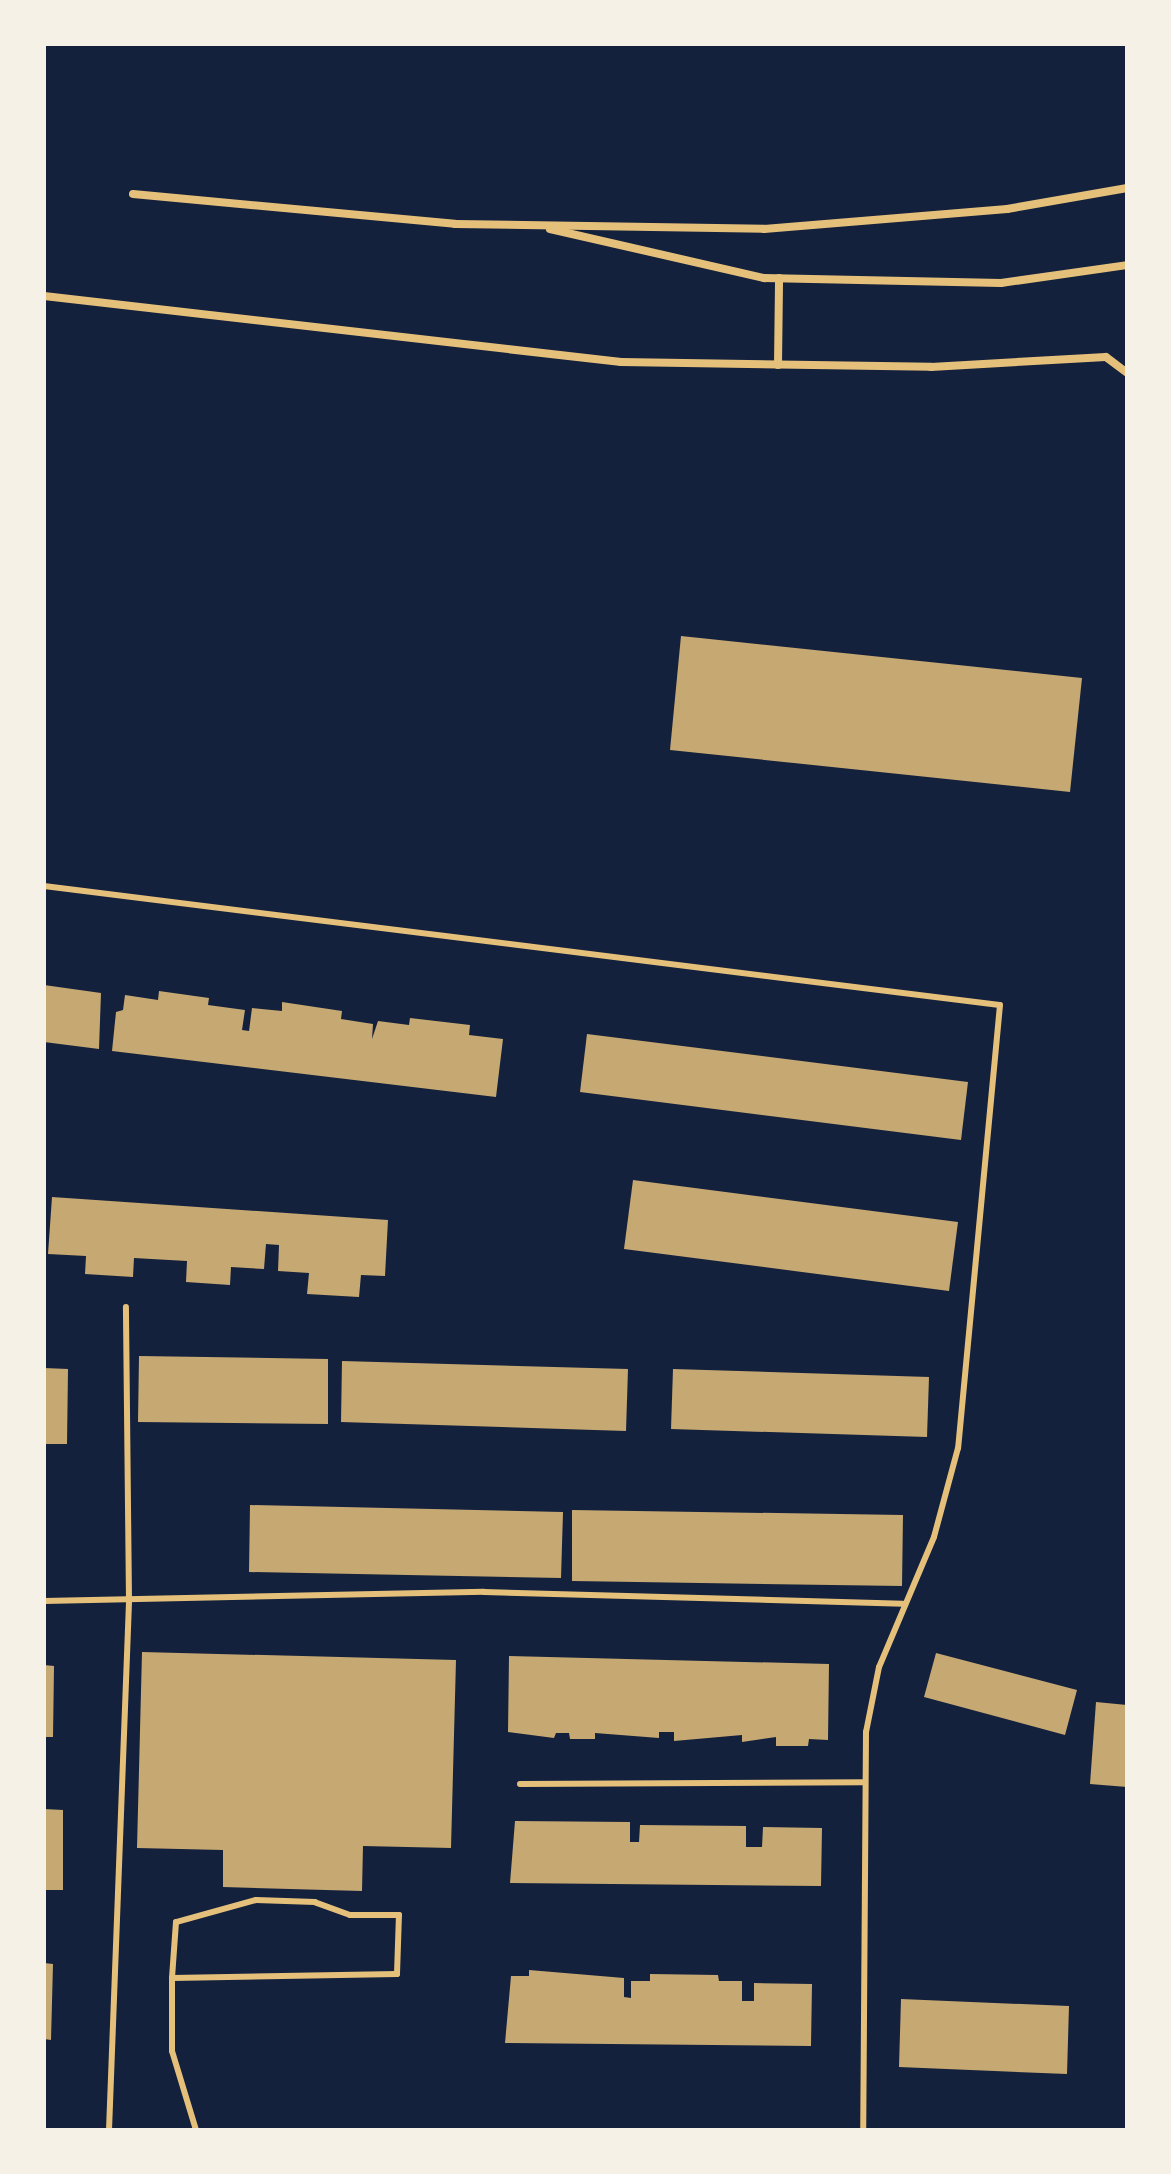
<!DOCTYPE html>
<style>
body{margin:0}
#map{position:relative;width:1171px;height:2174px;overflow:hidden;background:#14213d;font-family:"Sofia Sans Condensed",sans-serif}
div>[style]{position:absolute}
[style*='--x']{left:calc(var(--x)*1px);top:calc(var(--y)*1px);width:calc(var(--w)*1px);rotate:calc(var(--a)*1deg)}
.building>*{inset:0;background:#c6a872}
.service>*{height:6px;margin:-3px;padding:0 3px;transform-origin:3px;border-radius:3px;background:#e5c07b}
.minor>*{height:8px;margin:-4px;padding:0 4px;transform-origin:4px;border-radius:4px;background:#e5c07b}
span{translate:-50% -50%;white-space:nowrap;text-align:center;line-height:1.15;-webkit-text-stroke:6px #f6f1e7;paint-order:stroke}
.frame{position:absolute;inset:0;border:46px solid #f6f1e7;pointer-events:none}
</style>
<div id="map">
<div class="building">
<i style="clip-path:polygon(681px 636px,1082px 678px,1070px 792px,670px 750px)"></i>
<i style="clip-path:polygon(44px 985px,101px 993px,99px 1049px,44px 1042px)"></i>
<i style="clip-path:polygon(159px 991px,209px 998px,208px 1005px,245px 1010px,242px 1030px,249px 1031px,252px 1008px,282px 1011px,282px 1002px,342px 1011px,341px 1019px,373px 1024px,372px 1039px,378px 1021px,409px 1025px,410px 1018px,470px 1025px,469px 1035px,503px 1039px,496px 1097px,112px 1051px,116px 1012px,123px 1010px,125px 995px,158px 1000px)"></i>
<i style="clip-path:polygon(587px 1034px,968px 1082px,961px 1140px,580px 1092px)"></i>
<i style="clip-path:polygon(633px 1180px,958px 1222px,949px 1291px,624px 1249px)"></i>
<i style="clip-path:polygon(52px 1197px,388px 1220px,385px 1276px,361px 1275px,359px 1297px,307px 1294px,309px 1273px,278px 1271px,279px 1245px,266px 1244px,264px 1269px,231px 1267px,230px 1285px,186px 1282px,187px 1261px,134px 1258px,133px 1277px,85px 1274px,86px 1256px,48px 1254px)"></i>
<i style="clip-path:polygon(139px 1356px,328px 1359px,328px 1424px,138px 1422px)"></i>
<i style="clip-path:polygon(342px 1361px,628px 1369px,626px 1431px,341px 1422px)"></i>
<i style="clip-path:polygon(44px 1368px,68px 1369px,67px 1444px,44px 1444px)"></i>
<i style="clip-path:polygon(673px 1369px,929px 1377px,927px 1437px,671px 1429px)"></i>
<i style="clip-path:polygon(250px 1505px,563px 1512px,561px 1578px,249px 1572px)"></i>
<i style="clip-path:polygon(572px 1510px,903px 1515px,902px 1586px,572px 1581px)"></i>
<i style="clip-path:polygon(142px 1652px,456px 1660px,451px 1848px,363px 1846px,362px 1891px,223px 1887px,223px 1850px,137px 1848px)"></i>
<i style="clip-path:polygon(936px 1653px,1077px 1690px,1065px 1735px,924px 1697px)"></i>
<i style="clip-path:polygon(509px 1656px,829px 1664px,828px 1740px,809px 1739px,808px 1746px,776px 1746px,776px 1737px,742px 1742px,742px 1735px,674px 1741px,674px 1732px,659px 1732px,659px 1738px,595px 1733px,595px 1739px,570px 1739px,569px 1733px,556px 1733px,554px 1738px,508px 1732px)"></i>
<i style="clip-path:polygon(44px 1665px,54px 1666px,53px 1737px,44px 1737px)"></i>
<i style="clip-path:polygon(1096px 1702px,1127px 1705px,1127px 1787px,1090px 1784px)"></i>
<i style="clip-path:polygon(44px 1809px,63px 1810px,63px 1890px,44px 1890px)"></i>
<i style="clip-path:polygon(515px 1821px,630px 1822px,630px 1842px,639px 1842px,640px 1825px,746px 1826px,746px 1847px,762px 1847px,763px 1827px,822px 1828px,821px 1886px,510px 1883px)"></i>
<i style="clip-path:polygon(44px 1963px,53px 1964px,51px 2040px,44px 2039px)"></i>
<i style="clip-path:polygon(529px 1970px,624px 1978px,624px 1997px,631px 1998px,631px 1981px,650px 1981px,650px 1974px,718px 1975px,719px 1981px,742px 1981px,742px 2001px,754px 2001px,754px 1983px,812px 1984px,811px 2046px,505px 2043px,511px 1976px,529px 1976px)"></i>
<i style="clip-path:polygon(901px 1999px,1069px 2006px,1067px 2074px,899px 2067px)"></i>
</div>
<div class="service">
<i style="--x:44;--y:886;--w:963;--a:7.1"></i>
<i style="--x:1000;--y:1005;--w:445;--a:95.4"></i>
<i style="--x:958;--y:1448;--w:92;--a:105.1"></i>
<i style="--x:934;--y:1537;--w:141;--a:112.9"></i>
<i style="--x:879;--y:1667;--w:66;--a:101.3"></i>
<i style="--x:866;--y:1732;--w:398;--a:90.4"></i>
<i style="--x:44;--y:1601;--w:440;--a:-1.2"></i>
<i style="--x:484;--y:1592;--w:419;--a:1.6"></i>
<i style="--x:520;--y:1784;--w:345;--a:-0.3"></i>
<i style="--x:172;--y:1978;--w:225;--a:-1"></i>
<i style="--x:397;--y:1974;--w:59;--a:-88.1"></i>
<i style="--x:399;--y:1915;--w:49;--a:180"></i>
<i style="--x:350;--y:1915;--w:37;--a:-160"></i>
<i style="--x:315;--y:1902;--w:59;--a:-178.1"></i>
<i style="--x:256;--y:1900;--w:83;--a:164.6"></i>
<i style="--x:176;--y:1922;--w:56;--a:94.1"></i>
<i style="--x:172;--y:1978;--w:73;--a:90"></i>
<i style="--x:172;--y:2051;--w:83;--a:73.1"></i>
<i style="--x:109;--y:2130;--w:529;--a:-87.83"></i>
<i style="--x:129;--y:1601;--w:294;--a:-90.6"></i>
</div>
<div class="minor">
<i style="--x:133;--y:194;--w:323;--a:5.3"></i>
<i style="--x:455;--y:224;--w:309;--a:0.9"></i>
<i style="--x:764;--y:229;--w:244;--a:-4.7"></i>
<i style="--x:1007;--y:209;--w:122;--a:-9.9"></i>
<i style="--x:550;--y:229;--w:220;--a:12.9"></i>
<i style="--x:764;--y:278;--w:237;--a:1.2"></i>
<i style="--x:1001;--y:283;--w:127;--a:-8.1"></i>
<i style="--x:44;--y:296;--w:581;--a:6.53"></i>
<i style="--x:621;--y:362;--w:310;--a:0.9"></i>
<i style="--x:931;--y:367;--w:175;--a:-3.3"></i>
<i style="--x:1106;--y:357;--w:26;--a:37"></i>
<i style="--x:778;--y:365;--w:87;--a:-89.3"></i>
</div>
<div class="frame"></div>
</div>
